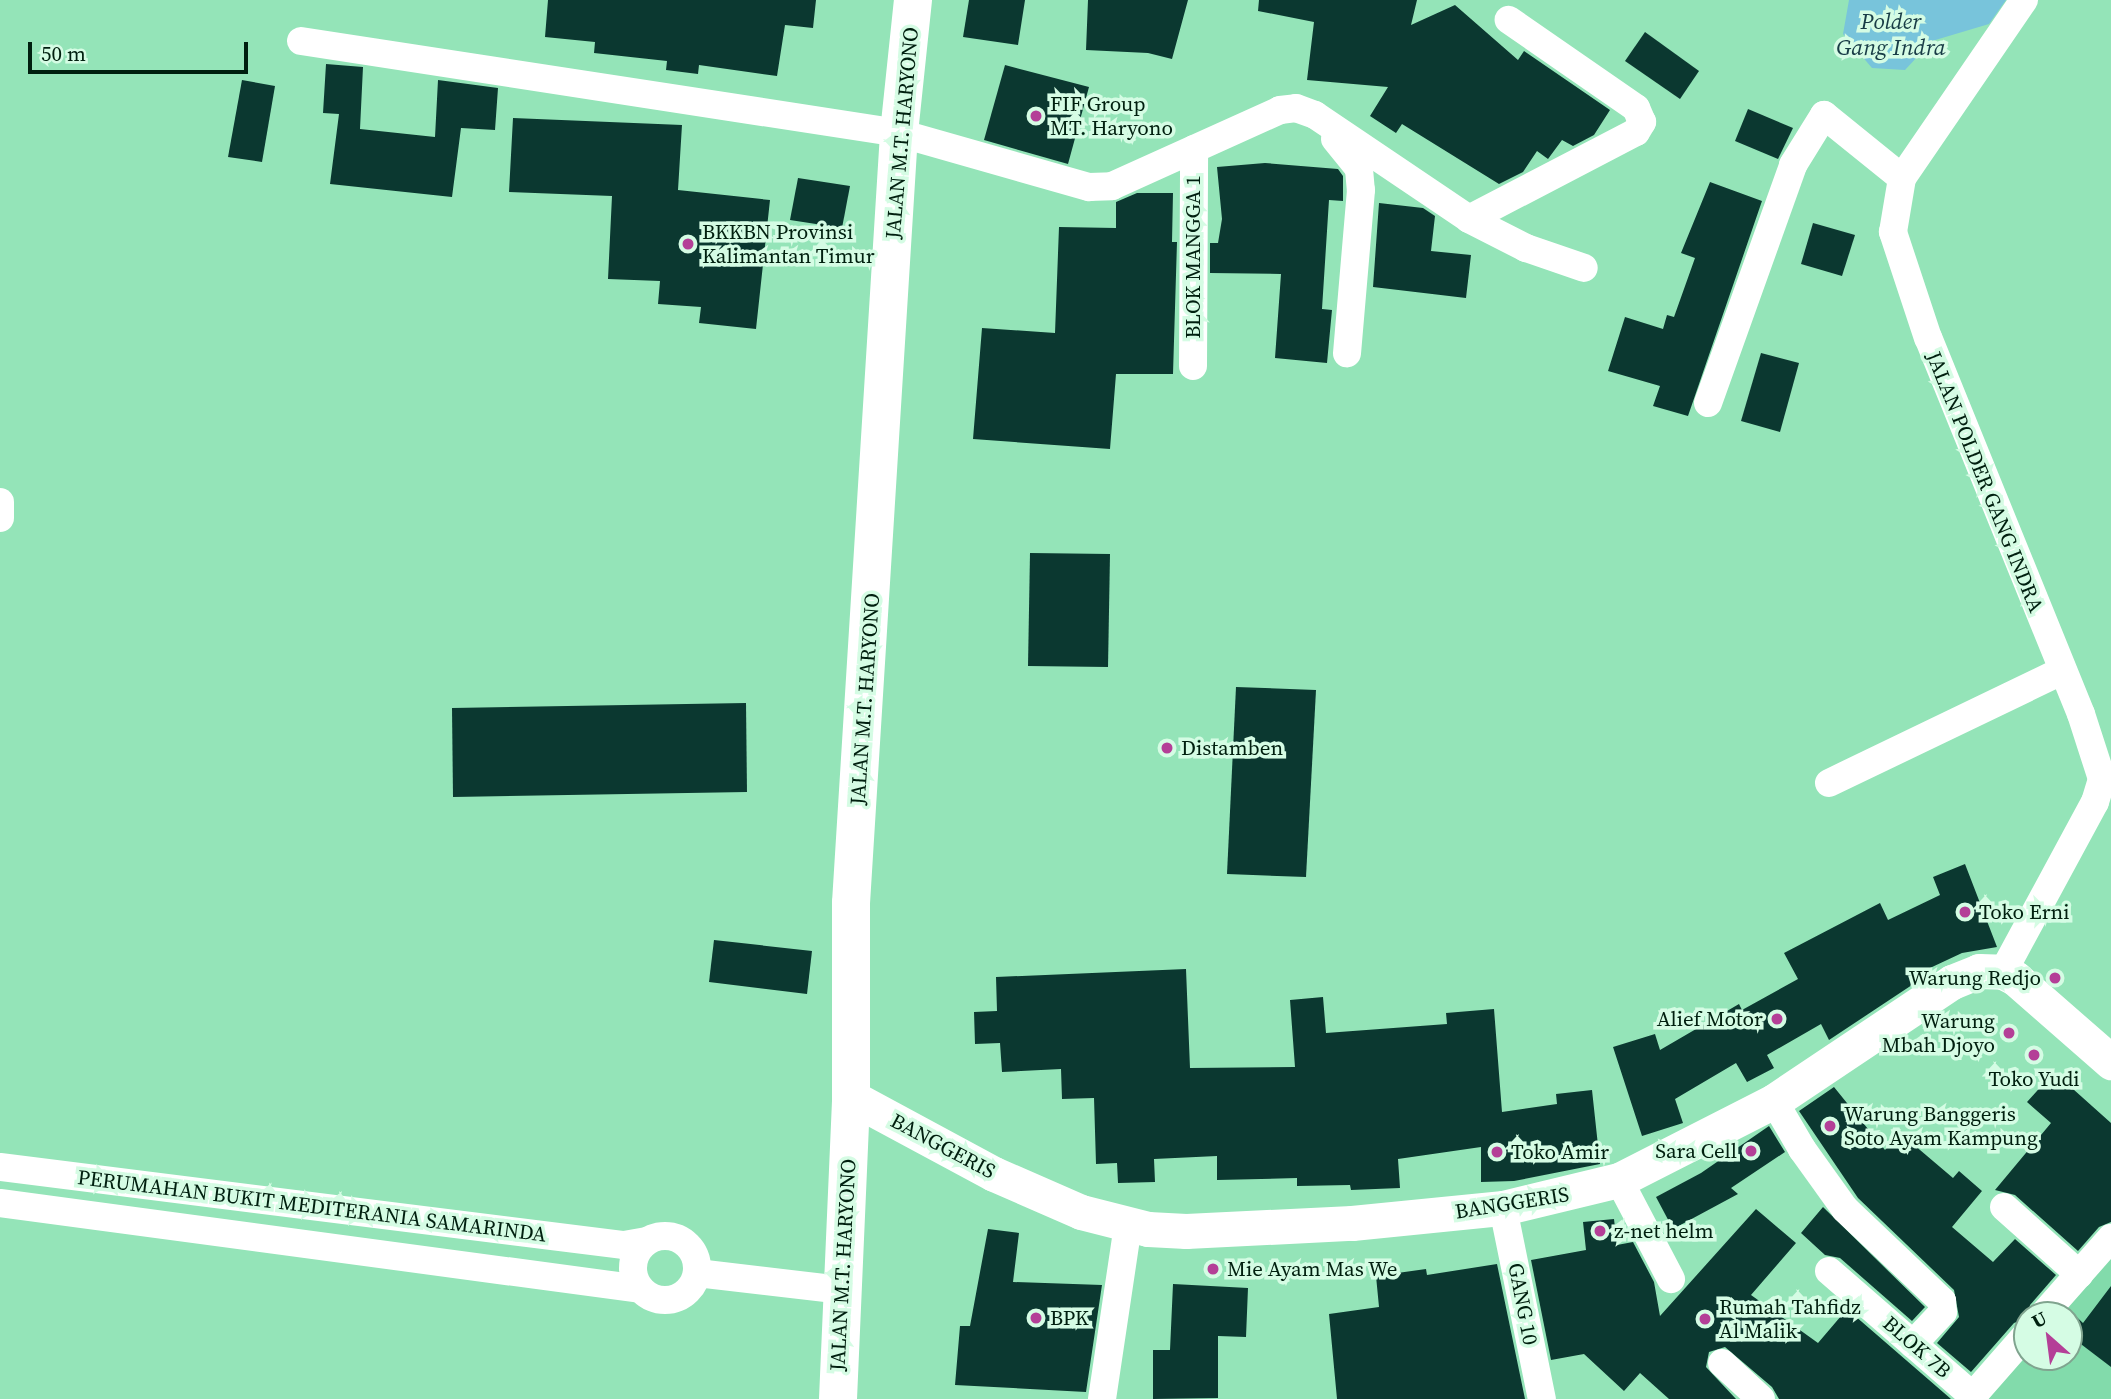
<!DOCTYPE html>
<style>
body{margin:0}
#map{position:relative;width:2111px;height:1399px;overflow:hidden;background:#94e4b8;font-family:"Source Serif 4",serif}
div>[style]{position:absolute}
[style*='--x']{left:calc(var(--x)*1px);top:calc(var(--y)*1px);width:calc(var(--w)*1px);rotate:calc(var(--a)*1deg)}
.built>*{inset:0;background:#82dbab}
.water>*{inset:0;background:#78c4db}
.building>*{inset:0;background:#0b3830}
.minor>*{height:28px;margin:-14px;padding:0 14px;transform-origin:14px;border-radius:14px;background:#fff}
.minor>.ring{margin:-14px;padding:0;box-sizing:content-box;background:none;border:28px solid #fff;border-radius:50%}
.tertiary>*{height:35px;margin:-17.5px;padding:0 17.5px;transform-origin:17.5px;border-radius:17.5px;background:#fff}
.secondary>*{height:38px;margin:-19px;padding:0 19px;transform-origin:19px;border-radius:19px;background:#fff}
.dots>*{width:19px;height:19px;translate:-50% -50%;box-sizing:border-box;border:4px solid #d5fce4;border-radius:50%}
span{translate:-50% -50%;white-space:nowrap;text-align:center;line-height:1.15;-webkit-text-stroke:7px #d5fce4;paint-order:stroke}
.poi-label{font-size:21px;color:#001f0f}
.left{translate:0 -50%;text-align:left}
.right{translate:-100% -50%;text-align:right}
.street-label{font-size:21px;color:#001f0f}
.water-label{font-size:23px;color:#183c46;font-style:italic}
.north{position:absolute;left:2013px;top:1301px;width:70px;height:70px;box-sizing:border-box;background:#d5fce4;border:2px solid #80a48f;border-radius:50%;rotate:332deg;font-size:19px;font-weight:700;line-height:28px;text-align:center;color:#001f0f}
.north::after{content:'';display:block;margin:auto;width:24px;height:32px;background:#b43f97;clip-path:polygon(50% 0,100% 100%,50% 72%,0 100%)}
.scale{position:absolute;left:28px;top:42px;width:220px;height:32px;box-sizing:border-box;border:4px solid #001f0f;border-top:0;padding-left:9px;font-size:21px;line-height:24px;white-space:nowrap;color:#001f0f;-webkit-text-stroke:5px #d5fce4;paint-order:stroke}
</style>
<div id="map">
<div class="built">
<i style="clip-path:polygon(2111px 1255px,2111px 1399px,1988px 1399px,2027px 1353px,2027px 1357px,2069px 1357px,2069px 1315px,2060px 1315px)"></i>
</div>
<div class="water">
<i style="clip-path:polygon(1849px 0,2006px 0,1989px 24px,1932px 41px,1905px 70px,1872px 68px,1843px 34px)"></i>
</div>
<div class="building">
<i style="clip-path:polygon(548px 0,816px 0,813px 28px,785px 25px,777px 76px,699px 65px,698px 74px,666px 70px,667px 61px,594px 53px,595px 42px,545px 37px)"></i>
<i style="clip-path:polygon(969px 0,1025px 0,1018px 45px,963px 37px)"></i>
<i style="clip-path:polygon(1088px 0,1188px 0,1172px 59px,1148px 53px,1086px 50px)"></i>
<i style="clip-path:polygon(1259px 0,1417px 0,1411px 25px,1455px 5px,1518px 60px,1524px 51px,1610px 110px,1594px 135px,1573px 146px,1562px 140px,1548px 159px,1537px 151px,1523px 172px,1499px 184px,1402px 124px,1396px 133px,1370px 116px,1388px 87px,1307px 80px,1314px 22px,1258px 11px)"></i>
<i style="clip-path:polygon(1645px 32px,1699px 71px,1680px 99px,1625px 61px)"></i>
<i style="clip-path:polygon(326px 64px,363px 67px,360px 129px,435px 137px,438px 80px,498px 88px,495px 130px,461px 128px,452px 197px,330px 184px,339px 114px,323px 113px)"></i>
<i style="clip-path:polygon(1005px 65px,1089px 87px,1068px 164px,984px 140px)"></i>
<i style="clip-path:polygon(242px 80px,275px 86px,262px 162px,228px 157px)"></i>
<i style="clip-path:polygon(1748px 109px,1793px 128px,1778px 159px,1735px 141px)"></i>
<i style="clip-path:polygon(513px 118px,682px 125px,678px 190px,770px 200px,756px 329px,699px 323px,701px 307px,658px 304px,660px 281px,608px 279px,612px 196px,509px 192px)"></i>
<i style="clip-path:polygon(1265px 163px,1338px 169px,1343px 176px,1343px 201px,1329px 200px,1322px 309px,1332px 310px,1327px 363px,1275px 358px,1281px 274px,1210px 273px,1210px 243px,1218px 243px,1222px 219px,1217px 167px)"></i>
<i style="clip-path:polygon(798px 178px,850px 186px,842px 228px,790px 220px)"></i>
<i style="clip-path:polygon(1710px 182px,1762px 201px,1688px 416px,1653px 406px,1660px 386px,1608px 371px,1625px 317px,1663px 329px,1667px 315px,1674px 317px,1695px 258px,1681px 253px)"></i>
<i style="clip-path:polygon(1137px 193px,1173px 193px,1172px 242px,1177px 242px,1173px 374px,1116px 374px,1110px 449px,973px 439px,982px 328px,1055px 333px,1059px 227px,1116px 228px,1116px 202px)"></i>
<i style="clip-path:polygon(1379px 203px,1423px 208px,1435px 216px,1431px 251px,1471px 255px,1466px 298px,1373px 287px)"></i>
<i style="clip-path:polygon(1813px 223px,1855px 235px,1842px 276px,1801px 264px)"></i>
<i style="clip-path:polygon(1761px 353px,1799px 363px,1780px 432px,1741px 421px)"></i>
<i style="clip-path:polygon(1030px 553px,1110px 554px,1108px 667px,1028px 666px)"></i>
<i style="clip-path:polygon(1236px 687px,1316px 690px,1306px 877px,1227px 874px)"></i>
<i style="clip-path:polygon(746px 703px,747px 792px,453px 797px,452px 708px)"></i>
<i style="clip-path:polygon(1965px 864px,1997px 947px,1962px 953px,1915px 975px,1918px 981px,1829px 1040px,1821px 1024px,1767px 1055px,1774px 1068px,1747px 1082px,1736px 1063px,1675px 1099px,1683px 1123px,1642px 1136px,1613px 1047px,1655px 1034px,1660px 1050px,1739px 1004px,1742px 1010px,1798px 979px,1784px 953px,1880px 903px,1888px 920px,1940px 895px,1933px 877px)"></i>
<i style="clip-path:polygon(714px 940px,812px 951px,807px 994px,709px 982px)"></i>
<i style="clip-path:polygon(1186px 969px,1190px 1068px,1295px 1067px,1290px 1000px,1323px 997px,1326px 1033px,1447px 1024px,1446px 1013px,1494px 1009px,1502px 1112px,1557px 1104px,1556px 1094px,1592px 1090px,1600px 1164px,1514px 1181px,1481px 1182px,1481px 1147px,1398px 1159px,1400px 1188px,1351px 1190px,1350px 1185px,1297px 1186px,1297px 1178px,1217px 1180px,1217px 1156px,1154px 1159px,1155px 1182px,1118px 1183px,1117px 1163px,1096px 1164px,1094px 1098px,1062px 1099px,1061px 1069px,1002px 1072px,1000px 1043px,975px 1044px,974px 1012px,997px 1011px,996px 977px)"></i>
<i style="clip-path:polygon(2054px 1072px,2111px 1123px,2111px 1222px,2099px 1227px,2078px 1251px,2015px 1195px,1995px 1190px,2051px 1123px,2027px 1102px)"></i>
<i style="clip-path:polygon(1834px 1087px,1885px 1150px,1900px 1133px,1953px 1178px,1959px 1171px,1982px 1191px,1952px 1227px,1993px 1262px,2015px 1239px,2056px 1275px,2030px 1305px,2027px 1318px,2014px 1323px,1971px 1372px,1937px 1343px,1959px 1317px,1954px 1290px,1858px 1198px,1799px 1111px)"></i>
<i style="clip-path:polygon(1769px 1126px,1785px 1152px,1731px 1188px,1738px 1194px,1673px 1229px,1656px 1197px,1701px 1173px)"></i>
<i style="clip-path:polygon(1823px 1207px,1925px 1307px,1912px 1321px,1840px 1258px,1825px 1255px,1801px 1233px)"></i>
<i style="clip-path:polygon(1756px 1209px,1796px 1243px,1751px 1295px,1818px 1343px,1847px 1309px,1951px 1399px,1779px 1399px,1772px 1387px,1725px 1347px,1709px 1352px,1706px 1367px,1736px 1399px,1669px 1399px,1640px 1373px,1624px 1391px,1584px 1354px,1551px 1360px,1531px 1260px,1586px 1250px,1583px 1222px,1614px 1219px,1617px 1245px,1633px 1242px,1654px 1282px,1660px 1316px)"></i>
<i style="clip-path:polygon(988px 1229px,1019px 1233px,1013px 1282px,1102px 1285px,1086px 1392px,955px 1385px,960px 1326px,970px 1326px)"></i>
<i style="clip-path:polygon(1497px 1264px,1525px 1399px,1337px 1399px,1329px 1314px,1379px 1307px,1376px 1276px,1426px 1269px,1427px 1275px)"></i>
<i style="clip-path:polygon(1173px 1284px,1248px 1288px,1246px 1337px,1218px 1336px,1218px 1398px,1153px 1399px,1153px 1350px,1170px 1350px)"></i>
<i style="clip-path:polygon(2111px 1286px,2111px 1367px,2069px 1335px,2069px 1315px,2065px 1315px,2069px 1310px,2083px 1323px)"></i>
</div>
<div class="minor">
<i style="--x:301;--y:41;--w:605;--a:8.75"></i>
<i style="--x:899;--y:133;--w:198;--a:15.9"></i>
<i style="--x:1089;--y:187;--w:23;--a:-2"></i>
<i style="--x:1112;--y:186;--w:184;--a:-24.3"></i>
<i style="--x:1280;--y:110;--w:16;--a:-7"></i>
<i style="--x:1296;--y:108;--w:20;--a:20"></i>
<i style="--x:1315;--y:115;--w:186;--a:34"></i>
<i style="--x:1469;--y:219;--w:188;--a:-27.5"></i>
<i style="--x:1636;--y:132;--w:12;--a:-59"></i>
<i style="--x:1642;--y:122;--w:15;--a:-113"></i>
<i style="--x:1636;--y:108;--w:155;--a:-145.3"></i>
<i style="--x:1335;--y:139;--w:38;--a:51"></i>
<i style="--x:1359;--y:169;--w:21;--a:85"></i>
<i style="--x:1361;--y:190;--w:164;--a:94.9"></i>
<i style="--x:1469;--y:219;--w:64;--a:27"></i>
<i style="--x:1526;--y:248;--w:61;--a:19"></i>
<i style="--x:1193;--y:366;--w:217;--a:-89.7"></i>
<i style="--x:1708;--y:403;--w:253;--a:-70.3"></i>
<i style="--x:1793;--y:165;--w:59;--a:-58.2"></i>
<i style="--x:1824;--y:115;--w:100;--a:38.9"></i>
<i style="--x:0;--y:502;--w:16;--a:90"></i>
<i style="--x:1829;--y:783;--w:259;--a:-25.7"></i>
<i style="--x:2003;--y:972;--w:193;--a:-61.6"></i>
<i style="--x:2095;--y:802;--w:24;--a:-73"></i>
<i style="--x:2102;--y:779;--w:68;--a:-107.9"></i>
<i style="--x:2081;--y:714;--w:406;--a:-112.1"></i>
<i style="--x:1928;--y:338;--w:112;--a:-108.3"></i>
<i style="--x:1893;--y:232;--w:55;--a:-80.5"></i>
<i style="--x:1902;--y:178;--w:216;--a:-55.6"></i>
<i style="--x:1774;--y:1101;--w:56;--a:59.7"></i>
<i style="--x:1802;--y:1149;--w:74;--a:54.4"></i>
<i style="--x:1845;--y:1209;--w:134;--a:43.5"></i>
<i style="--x:1942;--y:1301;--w:11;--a:85"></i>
<i style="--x:1943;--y:1312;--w:44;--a:133.2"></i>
<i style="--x:0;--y:1167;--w:629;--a:7.13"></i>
<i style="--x:624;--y:1245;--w:23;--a:-10"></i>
<i style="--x:1619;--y:1180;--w:112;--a:62.3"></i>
<i style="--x:0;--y:1203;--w:646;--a:7.65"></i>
<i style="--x:2004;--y:1207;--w:101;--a:41.8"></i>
<i style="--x:1503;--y:1208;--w:195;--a:78.5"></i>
<i class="ring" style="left:633px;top:1236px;width:36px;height:36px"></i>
<i style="--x:1829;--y:1271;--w:191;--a:41"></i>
<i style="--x:697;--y:1273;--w:145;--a:6.7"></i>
<i style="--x:2043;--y:1315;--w:103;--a:-48.6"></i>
<i style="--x:1722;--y:1363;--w:53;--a:42.7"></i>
<i style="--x:1102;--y:1399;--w:176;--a:-81.5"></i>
<i style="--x:1970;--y:1399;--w:86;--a:-48.8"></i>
</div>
<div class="tertiary">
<i style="--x:851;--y:1097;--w:162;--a:28.3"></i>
<i style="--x:994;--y:1174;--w:95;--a:23.6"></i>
<i style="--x:1081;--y:1212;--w:69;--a:14.2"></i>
<i style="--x:1148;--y:1229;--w:38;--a:3"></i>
<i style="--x:1186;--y:1231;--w:166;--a:-2.8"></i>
<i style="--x:1352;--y:1223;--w:152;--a:-5.7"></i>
<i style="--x:1503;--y:1208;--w:119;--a:-13.6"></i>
<i style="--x:1619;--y:1180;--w:174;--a:-27"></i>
<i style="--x:1774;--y:1101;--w:214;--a:-33.8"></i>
<i style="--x:1952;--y:982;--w:29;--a:-22"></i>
<i style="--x:1979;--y:971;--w:24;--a:2"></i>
<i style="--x:2003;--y:972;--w:13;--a:27"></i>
<i style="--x:2015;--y:978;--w:128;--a:41.2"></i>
</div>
<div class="secondary">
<i style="--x:838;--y:1399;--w:302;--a:-87.5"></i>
<i style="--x:851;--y:1097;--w:194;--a:-90"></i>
<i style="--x:851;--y:903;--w:771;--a:-86.43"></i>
<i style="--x:899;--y:133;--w:134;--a:-84"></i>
</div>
<div class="dots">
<i style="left:1036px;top:116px;background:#b43f97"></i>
<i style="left:688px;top:244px;background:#b43f97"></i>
<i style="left:1167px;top:748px;background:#b43f97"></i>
<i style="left:1965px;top:912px;background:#b43f97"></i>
<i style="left:2055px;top:978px;background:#b43f97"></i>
<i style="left:1777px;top:1019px;background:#b43f97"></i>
<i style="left:2009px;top:1033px;background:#b43f97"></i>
<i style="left:2034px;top:1055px;background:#b43f97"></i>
<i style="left:1830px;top:1126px;background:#b43f97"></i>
<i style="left:1751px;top:1151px;background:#b43f97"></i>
<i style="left:1497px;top:1152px;background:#b43f97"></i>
<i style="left:1600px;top:1231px;background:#b43f97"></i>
<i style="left:1213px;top:1269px;background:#b43f97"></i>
<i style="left:1036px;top:1318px;background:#b43f97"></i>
<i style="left:1705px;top:1319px;background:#b43f97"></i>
</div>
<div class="poi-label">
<span class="left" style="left:1050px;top:116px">FIF Group<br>MT. Haryono</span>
<span class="left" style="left:702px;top:244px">BKKBN Provinsi<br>Kalimantan Timur</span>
<span class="left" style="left:1181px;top:748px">Distamben</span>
<span class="left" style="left:1979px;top:912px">Toko Erni</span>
<span class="right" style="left:2041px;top:978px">Warung Redjo</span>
<span class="right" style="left:1763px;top:1019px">Alief Motor</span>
<span class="right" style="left:1995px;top:1033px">Warung<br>Mbah Djoyo</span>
<span style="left:2034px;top:1079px">Toko Yudi</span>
<span class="left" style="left:1844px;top:1126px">Warung Banggeris<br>Soto Ayam Kampung</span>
<span class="right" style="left:1737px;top:1151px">Sara Cell</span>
<span class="left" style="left:1511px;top:1152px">Toko Amir</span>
<span class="left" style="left:1614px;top:1231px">z-net helm</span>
<span class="left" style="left:1227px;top:1269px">Mie Ayam Mas We</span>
<span class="left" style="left:1719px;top:1319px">Rumah Tahfidz<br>Al Malik</span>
<span class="left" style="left:1050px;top:1318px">BPK</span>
</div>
<div class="street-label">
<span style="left:902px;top:133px;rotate:-85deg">JALAN M.T. HARYONO</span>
<span style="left:1193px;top:257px;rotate:-90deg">BLOK MANGGA 1</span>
<span style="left:1985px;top:482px;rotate:68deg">JALAN POLDER GANG INDRA</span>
<span style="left:865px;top:699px;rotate:-86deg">JALAN M.T. HARYONO</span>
<span style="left:943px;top:1146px;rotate:28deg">BANGGERIS</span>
<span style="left:1512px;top:1203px;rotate:-9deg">BANGGERIS</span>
<span style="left:312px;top:1206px;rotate:7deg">PERUMAHAN BUKIT MEDITERANIA SAMARINDA</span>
<span style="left:843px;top:1265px;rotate:-87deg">JALAN M.T. HARYONO</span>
<span style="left:1523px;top:1304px;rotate:79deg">GANG 10</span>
<span style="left:1917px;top:1347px;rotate:41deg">BLOK 7B</span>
</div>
<div class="water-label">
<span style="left:1891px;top:34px">Polder<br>Gang Indra</span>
</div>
<div class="north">U</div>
<div class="scale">50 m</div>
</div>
